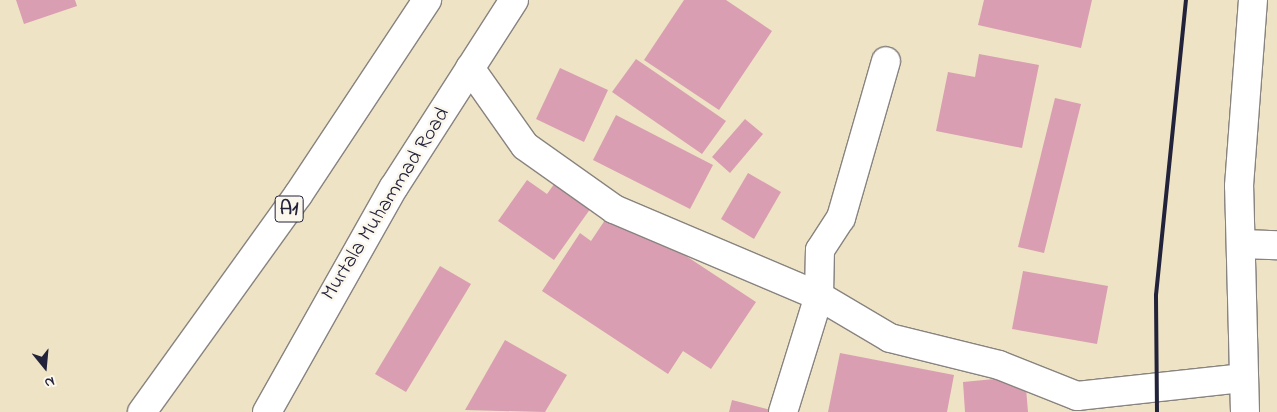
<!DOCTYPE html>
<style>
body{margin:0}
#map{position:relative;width:1277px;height:412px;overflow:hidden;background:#eee4c5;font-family:"Indie Flower",sans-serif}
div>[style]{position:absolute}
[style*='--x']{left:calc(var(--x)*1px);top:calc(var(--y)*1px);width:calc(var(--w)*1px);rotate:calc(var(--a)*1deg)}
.building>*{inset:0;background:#d99eb1}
.roads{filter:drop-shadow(1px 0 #888380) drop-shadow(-1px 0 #888380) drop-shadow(0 1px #888380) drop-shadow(0 -1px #888380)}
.minor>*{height:28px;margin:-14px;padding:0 14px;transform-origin:14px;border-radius:14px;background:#fff}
.trunk>*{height:28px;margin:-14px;padding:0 14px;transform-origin:14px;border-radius:14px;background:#fff}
.rail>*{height:4px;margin:-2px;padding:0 2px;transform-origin:2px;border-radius:2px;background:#22223b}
span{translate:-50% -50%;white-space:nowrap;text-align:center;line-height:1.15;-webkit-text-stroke:5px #fbf7ec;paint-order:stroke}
.shield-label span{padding:1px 4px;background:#fbf7ec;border:1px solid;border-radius:4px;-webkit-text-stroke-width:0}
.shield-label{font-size:20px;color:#22223b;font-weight:700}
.street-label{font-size:21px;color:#22223b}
.north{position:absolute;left:20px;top:342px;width:50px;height:50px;-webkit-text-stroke:4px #fbf7ec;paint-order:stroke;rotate:163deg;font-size:14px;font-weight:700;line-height:20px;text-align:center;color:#22223b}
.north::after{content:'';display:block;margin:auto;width:18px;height:22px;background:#22223b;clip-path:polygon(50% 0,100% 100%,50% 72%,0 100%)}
</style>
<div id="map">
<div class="building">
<i style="clip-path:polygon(16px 0,75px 0,77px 6px,24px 24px)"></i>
<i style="clip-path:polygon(684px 0,726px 0,772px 31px,719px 110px,644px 60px)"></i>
<i style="clip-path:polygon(984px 0,1092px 0,1081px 48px,978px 25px)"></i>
<i style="clip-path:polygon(979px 54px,1039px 65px,1022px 148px,936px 131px,948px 72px,975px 77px)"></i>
<i style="clip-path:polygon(636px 59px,726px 121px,702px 154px,612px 92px)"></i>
<i style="clip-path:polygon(560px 68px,608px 90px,584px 142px,536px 119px)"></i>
<i style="clip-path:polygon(1055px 98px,1081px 104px,1044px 253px,1018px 247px)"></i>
<i style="clip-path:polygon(616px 115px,713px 165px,690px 209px,593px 160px)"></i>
<i style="clip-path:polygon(745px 119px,763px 134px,730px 173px,712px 157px)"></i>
<i style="clip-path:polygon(562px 173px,598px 198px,554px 260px,498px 221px,527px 180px,547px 194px)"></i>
<i style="clip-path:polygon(748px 173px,781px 192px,754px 239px,721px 219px)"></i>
<i style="clip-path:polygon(613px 208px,756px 302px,711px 369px,683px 351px,668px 374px,542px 291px,580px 233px,591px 241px)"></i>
<i style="clip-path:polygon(440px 266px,471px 284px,406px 392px,375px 374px)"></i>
<i style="clip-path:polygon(1023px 271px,1108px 286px,1097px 344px,1012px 329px)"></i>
<i style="clip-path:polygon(505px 340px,567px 375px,545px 412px,465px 410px)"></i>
<i style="clip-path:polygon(840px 353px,954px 375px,947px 412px,828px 412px)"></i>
<i style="clip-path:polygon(1025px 376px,1028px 412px,965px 412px,963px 382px)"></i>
<i style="clip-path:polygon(732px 400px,775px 411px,775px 412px,729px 412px)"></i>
</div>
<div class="roads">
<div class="minor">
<i style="--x:470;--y:68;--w:95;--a:54.8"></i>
<i style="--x:525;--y:146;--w:109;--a:35.3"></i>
<i style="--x:614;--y:209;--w:223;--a:23"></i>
<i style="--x:819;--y:296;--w:82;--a:30.6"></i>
<i style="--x:890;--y:338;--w:112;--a:13.9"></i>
<i style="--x:999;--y:365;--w:84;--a:21.7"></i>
<i style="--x:1077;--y:396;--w:168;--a:-6.2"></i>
<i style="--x:1241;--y:244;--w:36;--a:2"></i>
<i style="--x:783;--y:412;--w:121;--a:-72.8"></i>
<i style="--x:819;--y:296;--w:46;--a:-88.8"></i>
<i style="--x:820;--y:250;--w:38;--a:-57"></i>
<i style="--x:841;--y:218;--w:163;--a:-74"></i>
<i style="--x:1245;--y:412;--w:226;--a:-91.5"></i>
<i style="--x:1239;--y:186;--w:187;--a:-85.7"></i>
</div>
<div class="trunk">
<i style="--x:142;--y:412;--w:267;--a:-54.3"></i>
<i style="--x:298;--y:195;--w:234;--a:-56.5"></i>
<i style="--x:267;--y:412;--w:258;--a:-60.6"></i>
<i style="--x:394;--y:187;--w:222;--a:-57.3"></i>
</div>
</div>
<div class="rail">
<i style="--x:1157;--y:412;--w:117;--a:-90.5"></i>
<i style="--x:1156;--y:295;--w:297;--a:-84.2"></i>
</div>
<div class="shield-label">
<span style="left:289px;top:209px">A1</span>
</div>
<div class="street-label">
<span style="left:386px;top:204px;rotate:-58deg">Murtala Muhammad Road</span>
</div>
<div class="north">N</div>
</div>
